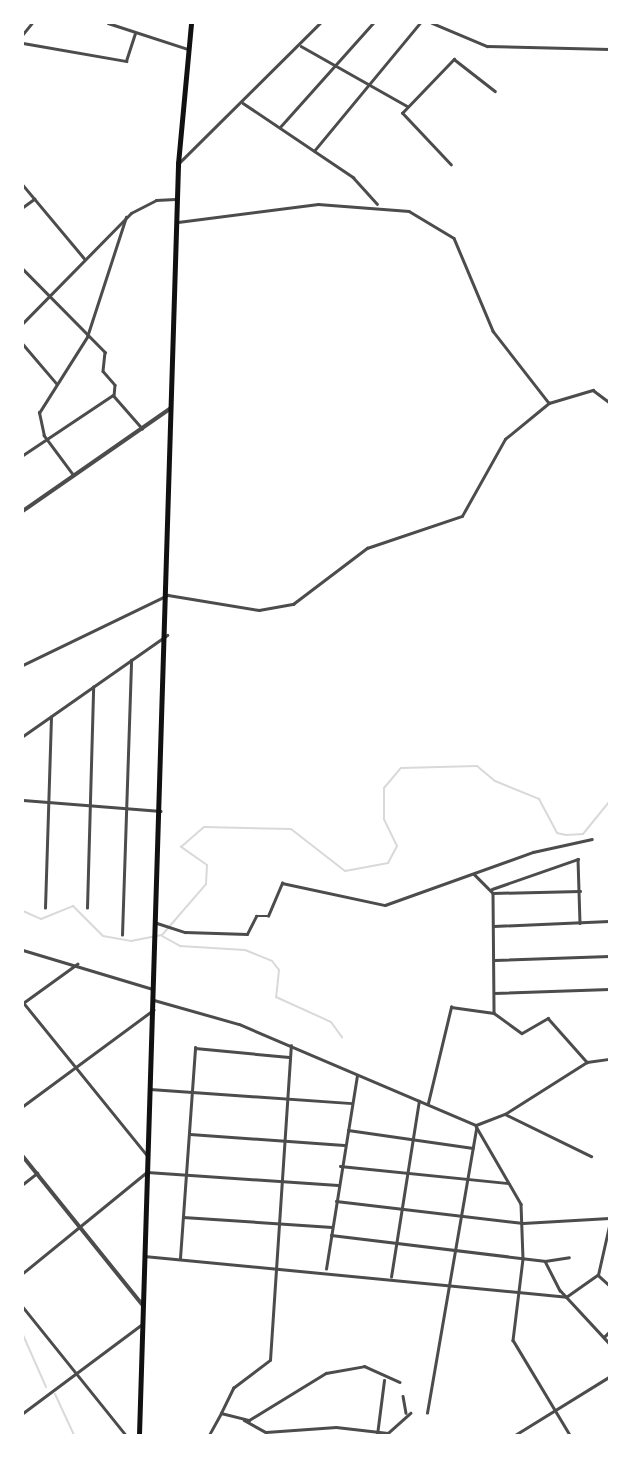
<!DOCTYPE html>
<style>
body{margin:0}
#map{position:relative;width:632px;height:1458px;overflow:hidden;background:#fff;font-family:Ubuntu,sans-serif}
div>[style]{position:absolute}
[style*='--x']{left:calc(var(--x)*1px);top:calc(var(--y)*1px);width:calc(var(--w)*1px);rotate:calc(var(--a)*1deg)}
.stream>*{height:2px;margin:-1px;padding:0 1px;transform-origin:1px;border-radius:1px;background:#d9d9d9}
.minor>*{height:2.5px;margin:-1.25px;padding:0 1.25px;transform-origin:1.25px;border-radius:1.25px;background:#4c4c4c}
.tertiary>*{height:3.5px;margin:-1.75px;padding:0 1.75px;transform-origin:1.75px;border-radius:1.75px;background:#4c4c4c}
.trunk>*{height:4.5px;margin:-2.25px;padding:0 2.25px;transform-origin:2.25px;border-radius:2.25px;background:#111}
span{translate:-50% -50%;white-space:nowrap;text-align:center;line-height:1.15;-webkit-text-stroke:6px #fff;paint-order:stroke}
.frame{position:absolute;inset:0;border:24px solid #fff;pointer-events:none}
</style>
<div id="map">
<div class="stream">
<i style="--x:23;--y:911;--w:20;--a:24"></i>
<i style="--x:41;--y:919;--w:35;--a:-22"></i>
<i style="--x:73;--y:906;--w:42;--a:45"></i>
<i style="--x:103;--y:936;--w:28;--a:10"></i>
<i style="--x:131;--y:941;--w:31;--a:-11"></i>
<i style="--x:162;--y:935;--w:67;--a:-49.2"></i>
<i style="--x:206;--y:884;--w:19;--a:-87"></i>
<i style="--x:207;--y:865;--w:32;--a:-145"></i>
<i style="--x:181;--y:847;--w:30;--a:-41"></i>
<i style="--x:204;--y:827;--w:87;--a:1.3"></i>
<i style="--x:291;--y:829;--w:68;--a:37.9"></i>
<i style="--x:345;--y:871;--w:44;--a:-10.5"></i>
<i style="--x:388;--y:863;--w:19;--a:-62"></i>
<i style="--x:397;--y:846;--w:30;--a:-116"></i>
<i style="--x:384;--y:819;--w:31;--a:-90"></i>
<i style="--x:384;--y:788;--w:26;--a:-50"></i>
<i style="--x:401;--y:768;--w:76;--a:-1.5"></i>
<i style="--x:477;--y:766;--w:23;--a:40"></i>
<i style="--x:495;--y:781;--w:48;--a:22.2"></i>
<i style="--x:539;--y:799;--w:38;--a:62"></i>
<i style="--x:557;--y:833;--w:9;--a:13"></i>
<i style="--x:566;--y:835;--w:17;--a:-3"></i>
<i style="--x:583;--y:834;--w:41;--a:-50.9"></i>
<i style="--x:162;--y:936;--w:21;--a:29"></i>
<i style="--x:180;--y:946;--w:65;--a:3.5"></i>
<i style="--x:245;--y:950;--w:29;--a:22"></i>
<i style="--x:272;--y:961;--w:11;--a:52"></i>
<i style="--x:279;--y:970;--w:27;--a:96"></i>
<i style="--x:276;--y:997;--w:60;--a:24.4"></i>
<i style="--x:331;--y:1022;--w:19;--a:54"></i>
<i style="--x:23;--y:1335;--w:57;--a:66.1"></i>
<i style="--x:55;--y:1394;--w:45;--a:65.1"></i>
</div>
<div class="minor">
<i style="--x:108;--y:23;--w:84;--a:18"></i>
<i style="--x:432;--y:23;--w:60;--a:22.7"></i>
<i style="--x:487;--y:46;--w:122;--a:1.4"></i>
<i style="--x:23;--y:34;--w:14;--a:-51"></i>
<i style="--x:23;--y:43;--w:105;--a:9.9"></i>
<i style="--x:126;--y:61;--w:29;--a:-72"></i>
<i style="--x:301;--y:46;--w:122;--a:29.5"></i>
<i style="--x:243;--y:103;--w:133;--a:33.9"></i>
<i style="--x:353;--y:177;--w:36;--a:48"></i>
<i style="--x:280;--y:127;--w:140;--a:-48.2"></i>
<i style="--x:314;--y:151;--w:166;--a:-50.4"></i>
<i style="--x:178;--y:164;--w:200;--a:-44.8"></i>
<i style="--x:451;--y:165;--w:71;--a:-133.3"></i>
<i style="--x:402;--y:113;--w:75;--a:-46.1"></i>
<i style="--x:454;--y:59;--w:52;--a:38"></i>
<i style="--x:23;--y:185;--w:95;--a:50.1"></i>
<i style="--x:23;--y:207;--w:14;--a:-36"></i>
<i style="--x:178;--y:222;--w:141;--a:-7.3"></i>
<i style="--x:318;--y:204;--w:91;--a:4.4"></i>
<i style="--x:409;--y:211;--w:52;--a:31"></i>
<i style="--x:454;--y:238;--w:101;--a:67.2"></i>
<i style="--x:493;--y:331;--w:91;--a:52.1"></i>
<i style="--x:549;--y:403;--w:46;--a:-16.5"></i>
<i style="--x:593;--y:390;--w:20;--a:37"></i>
<i style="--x:23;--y:269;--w:117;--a:45.3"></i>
<i style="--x:105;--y:352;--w:19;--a:96"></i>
<i style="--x:103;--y:371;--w:18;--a:49"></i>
<i style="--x:115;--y:385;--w:11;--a:95"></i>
<i style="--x:114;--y:396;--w:43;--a:48.8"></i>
<i style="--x:23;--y:323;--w:154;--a:-45.5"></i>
<i style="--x:131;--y:213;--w:28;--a:-27"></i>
<i style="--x:156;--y:200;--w:19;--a:-3"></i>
<i style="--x:23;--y:344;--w:52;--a:49.6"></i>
<i style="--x:23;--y:455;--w:108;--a:-33.7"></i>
<i style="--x:73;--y:475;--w:49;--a:-126.6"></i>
<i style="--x:44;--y:436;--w:24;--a:-102"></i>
<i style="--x:39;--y:413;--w:90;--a:-57.7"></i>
<i style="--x:87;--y:337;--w:126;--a:-72"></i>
<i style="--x:23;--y:665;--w:161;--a:-25.8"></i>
<i style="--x:168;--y:595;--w:92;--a:9.4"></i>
<i style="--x:259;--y:610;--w:35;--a:-10"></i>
<i style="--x:293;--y:604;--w:93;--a:-37.1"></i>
<i style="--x:367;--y:548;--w:100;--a:-18.6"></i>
<i style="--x:462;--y:516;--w:88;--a:-60.8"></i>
<i style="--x:505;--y:439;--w:57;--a:-39.3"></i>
<i style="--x:23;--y:736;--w:176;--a:-35"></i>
<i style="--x:23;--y:800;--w:138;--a:4.6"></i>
<i style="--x:474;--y:874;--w:27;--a:45"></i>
<i style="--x:493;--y:893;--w:120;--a:89.5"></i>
<i style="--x:492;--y:889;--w:91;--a:-19.2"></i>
<i style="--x:578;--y:859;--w:64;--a:88.2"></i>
<i style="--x:493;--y:893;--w:87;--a:-1.3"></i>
<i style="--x:45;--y:908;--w:191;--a:-88.2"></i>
<i style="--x:87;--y:908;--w:221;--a:-88.4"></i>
<i style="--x:157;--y:923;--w:29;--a:18"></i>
<i style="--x:185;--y:932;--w:62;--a:1.8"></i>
<i style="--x:247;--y:934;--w:20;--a:-63"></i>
<i style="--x:256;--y:916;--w:12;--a:0"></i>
<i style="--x:268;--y:916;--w:36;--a:-67"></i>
<i style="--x:282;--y:883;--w:105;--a:12.1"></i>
<i style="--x:385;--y:905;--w:157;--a:-19.7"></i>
<i style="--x:533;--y:852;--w:60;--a:-12.4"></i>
<i style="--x:494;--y:926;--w:115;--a:-2.5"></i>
<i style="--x:122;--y:935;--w:275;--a:-88.1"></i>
<i style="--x:23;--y:950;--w:136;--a:16.7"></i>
<i style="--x:495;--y:960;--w:114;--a:-2"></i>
<i style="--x:494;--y:993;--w:115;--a:-2"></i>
<i style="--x:154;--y:1000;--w:88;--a:15.8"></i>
<i style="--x:239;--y:1024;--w:258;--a:23.1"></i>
<i style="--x:476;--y:1125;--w:31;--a:-21"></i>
<i style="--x:505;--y:1114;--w:97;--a:-32.4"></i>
<i style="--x:587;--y:1062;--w:22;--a:-8"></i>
<i style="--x:23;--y:1002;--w:197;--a:51"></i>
<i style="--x:23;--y:1003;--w:67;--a:-35.8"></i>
<i style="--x:150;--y:1089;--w:202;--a:4"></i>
<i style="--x:428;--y:1103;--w:99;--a:-76.5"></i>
<i style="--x:451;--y:1007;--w:43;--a:7.9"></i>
<i style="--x:494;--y:1013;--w:34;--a:36"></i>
<i style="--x:522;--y:1033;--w:30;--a:-30"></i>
<i style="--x:548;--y:1018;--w:59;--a:48.4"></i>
<i style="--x:23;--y:1106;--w:162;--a:-36.4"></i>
<i style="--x:505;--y:1114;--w:96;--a:26"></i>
<i style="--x:476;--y:1126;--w:90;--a:60"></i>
<i style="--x:521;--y:1204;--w:55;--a:87.9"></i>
<i style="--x:523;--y:1259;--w:82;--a:97"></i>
<i style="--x:513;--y:1340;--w:111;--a:59"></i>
<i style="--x:348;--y:1130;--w:126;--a:8.2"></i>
<i style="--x:190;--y:1134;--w:154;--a:4.1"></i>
<i style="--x:340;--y:1166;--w:169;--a:5.8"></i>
<i style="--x:23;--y:1184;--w:18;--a:-38"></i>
<i style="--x:336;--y:1201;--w:188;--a:6.7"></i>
<i style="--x:523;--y:1223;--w:86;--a:-3.3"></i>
<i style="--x:183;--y:1217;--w:149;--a:3.8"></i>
<i style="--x:331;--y:1235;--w:216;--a:6.9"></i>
<i style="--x:545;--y:1261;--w:33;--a:63"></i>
<i style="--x:560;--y:1290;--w:72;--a:47.2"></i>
<i style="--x:144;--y:1256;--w:424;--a:5.5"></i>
<i style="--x:566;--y:1297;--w:39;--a:-35"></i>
<i style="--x:598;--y:1275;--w:50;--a:-77.3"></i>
<i style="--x:180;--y:1258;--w:211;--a:-85.9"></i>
<i style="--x:195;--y:1048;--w:94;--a:5.5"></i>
<i style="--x:545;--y:1261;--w:24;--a:-9"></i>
<i style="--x:326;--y:1269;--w:196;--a:-80.9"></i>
<i style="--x:23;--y:1273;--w:160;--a:-39.2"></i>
<i style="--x:147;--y:1172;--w:191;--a:3.9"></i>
<i style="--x:598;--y:1275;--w:15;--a:42"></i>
<i style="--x:391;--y:1277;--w:178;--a:-81"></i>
<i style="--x:23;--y:1307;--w:164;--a:51.2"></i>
<i style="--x:604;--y:1337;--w:7;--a:-45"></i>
<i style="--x:403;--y:1396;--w:17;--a:80"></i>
<i style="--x:23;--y:1413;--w:147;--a:-36.7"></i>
<i style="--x:221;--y:1413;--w:28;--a:-64"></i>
<i style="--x:233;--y:1388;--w:46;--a:-37.1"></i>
<i style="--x:270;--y:1360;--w:315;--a:-86.2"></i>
<i style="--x:427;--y:1413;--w:289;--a:-80.2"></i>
<i style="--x:244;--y:1420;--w:25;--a:29"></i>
<i style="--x:266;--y:1432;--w:70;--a:-4.1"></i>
<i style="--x:336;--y:1427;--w:52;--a:6.6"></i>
<i style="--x:388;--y:1433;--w:30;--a:-42"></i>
<i style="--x:209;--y:1435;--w:25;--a:-61"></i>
<i style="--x:221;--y:1413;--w:29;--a:14"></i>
<i style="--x:249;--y:1420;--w:90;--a:-31.4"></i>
<i style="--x:326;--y:1373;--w:39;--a:-10"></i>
<i style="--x:364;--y:1366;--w:39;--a:24"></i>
<i style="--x:377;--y:1435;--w:55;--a:-82.7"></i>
<i style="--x:515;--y:1435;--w:110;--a:-31.7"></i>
</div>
<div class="tertiary">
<i style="--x:23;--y:511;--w:179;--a:-34.8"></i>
<i style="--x:23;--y:1156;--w:190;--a:51.2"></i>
</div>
<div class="trunk">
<i style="--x:139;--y:1435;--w:1272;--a:-88.24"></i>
<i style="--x:178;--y:164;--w:142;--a:-84.7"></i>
</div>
<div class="frame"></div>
</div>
